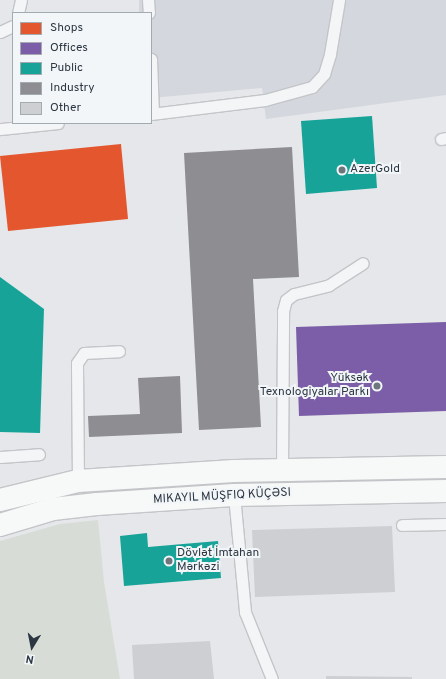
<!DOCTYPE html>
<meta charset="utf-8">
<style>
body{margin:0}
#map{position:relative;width:446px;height:679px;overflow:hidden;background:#e5e7ea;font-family:Overpass,sans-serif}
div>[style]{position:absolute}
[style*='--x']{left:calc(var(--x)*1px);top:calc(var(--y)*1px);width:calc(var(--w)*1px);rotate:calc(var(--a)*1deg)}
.built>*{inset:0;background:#d4d7dd}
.green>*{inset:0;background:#d7ddd6}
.shops>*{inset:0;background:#e4572e}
.offices>*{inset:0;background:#7b5ea7}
.public>*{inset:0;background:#17a398}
.industry>*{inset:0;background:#8d8d92}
.building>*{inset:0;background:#cdcfd2}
.roads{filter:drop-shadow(1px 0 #c3c5c8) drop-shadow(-1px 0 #c3c5c8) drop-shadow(0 1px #c3c5c8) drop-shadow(0 -1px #c3c5c8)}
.lane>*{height:11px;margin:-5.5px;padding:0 5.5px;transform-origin:5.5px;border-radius:5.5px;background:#f4f5f6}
.primary>*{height:22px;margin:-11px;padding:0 11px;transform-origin:11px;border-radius:11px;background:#f7f8f8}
.dots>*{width:11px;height:11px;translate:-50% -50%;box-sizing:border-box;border:2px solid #f3f6f8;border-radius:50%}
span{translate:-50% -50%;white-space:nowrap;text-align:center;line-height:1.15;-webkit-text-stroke:4px #f3f6f8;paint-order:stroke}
.poi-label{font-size:12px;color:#2c3743}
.left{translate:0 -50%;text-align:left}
.right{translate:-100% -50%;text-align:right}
.street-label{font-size:12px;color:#2c3743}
.legend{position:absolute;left:12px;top:12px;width:140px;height:112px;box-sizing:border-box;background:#f3f6f8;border:1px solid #a3aab0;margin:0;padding:5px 7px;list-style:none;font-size:12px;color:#2c3743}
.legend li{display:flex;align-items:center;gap:8px;height:20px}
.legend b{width:20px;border:1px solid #a3aab0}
.north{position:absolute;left:12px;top:627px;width:40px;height:40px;-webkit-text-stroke:3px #f3f6f8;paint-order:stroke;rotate:190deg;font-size:11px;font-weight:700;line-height:16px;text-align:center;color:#2c3743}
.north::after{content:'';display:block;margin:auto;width:14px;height:18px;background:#2c3743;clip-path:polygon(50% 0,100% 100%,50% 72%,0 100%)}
</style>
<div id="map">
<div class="built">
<i style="clip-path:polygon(139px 0,446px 0,446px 95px,266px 119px,262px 88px,151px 98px,151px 13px,139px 13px)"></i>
</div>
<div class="green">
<i style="clip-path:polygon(98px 520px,104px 582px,120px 679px,0 679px,0 541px,60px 524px)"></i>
</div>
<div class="shops">
<i style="clip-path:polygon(121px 144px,128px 219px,8px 231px,0 156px)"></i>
</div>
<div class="offices">
<i style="clip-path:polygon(446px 322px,446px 411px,299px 416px,296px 327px)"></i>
</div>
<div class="public">
<i style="clip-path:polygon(372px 116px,377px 188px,306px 194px,301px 121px)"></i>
<i style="clip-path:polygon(0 277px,44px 309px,40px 433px,0 432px)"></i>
<i style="clip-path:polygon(147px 533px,148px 547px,218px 541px,221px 578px,124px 586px,120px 536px)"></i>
</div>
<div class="industry">
<i style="clip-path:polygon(292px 147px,299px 277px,253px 279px,261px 427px,199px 430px,184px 153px)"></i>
<i style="clip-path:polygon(180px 376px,182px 433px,89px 437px,88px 416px,140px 414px,138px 378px)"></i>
</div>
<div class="building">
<i style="clip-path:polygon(392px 526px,395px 592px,255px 597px,252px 530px)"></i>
<i style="clip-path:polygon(210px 641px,214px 679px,134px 679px,132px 645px)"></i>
<i style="clip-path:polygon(326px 676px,412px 677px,412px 679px,326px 679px)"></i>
</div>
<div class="roads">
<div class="lane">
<i style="--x:148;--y:0;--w:13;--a:86"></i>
<i style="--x:18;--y:13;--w:13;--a:-77"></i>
<i style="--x:0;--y:32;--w:14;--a:-25"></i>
<i style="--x:151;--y:59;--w:54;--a:87.9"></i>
<i style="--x:151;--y:114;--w:115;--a:-7"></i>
<i style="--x:265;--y:100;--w:49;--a:-15.5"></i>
<i style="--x:312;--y:87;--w:18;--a:-47"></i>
<i style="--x:324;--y:74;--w:21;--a:-73"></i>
<i style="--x:330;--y:54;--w:55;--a:-80.5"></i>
<i style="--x:0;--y:129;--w:58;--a:-5.9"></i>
<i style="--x:441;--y:139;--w:5;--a:-11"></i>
<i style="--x:0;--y:457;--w:39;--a:-4"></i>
<i style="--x:282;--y:470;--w:159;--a:-89.6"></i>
<i style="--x:283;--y:311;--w:11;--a:-75"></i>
<i style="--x:286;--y:300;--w:10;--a:-37"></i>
<i style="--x:294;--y:294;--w:36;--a:-14"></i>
<i style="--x:329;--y:285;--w:40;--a:-32.9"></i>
<i style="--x:78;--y:481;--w:118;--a:-90.5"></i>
<i style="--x:77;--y:363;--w:12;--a:-55"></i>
<i style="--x:84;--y:353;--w:35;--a:-3"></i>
<i style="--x:234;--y:495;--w:118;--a:84.6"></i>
<i style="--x:245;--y:612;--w:72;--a:68.1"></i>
<i style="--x:402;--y:525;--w:44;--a:-1.3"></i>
</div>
<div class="primary">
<i style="--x:0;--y:500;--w:80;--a:-13.7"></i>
<i style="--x:78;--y:481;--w:156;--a:-3.7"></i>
<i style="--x:234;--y:471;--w:212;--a:-1.1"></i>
<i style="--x:0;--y:525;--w:55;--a:-16.8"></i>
<i style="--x:53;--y:509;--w:44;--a:-6.5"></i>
<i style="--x:97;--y:504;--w:137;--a:-3.8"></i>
<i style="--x:234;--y:495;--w:212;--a:-1.1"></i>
</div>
</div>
<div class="dots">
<i style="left:342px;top:170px;background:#6d757d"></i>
<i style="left:377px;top:386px;background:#6d757d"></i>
<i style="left:169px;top:561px;background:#6d757d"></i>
</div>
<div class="poi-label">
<span class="left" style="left:350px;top:170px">AzerGold</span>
<span class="right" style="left:369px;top:386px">Yüksək<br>Texnologiyalar Parkı</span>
<span class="left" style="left:177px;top:561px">Dövlət İmtahan<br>Mərkəzi</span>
</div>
<div class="street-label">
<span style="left:222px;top:497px;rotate:-3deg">MIKAYIL MÜŞFIQ KÜÇƏSI</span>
</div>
<ul class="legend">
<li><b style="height:11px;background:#e4572e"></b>Shops</li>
<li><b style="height:11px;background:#7b5ea7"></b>Offices</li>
<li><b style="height:11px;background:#17a398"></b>Public</li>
<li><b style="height:11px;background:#8d8d92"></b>Industry</li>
<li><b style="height:11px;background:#cdcfd2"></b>Other</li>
</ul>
<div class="north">N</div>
</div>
